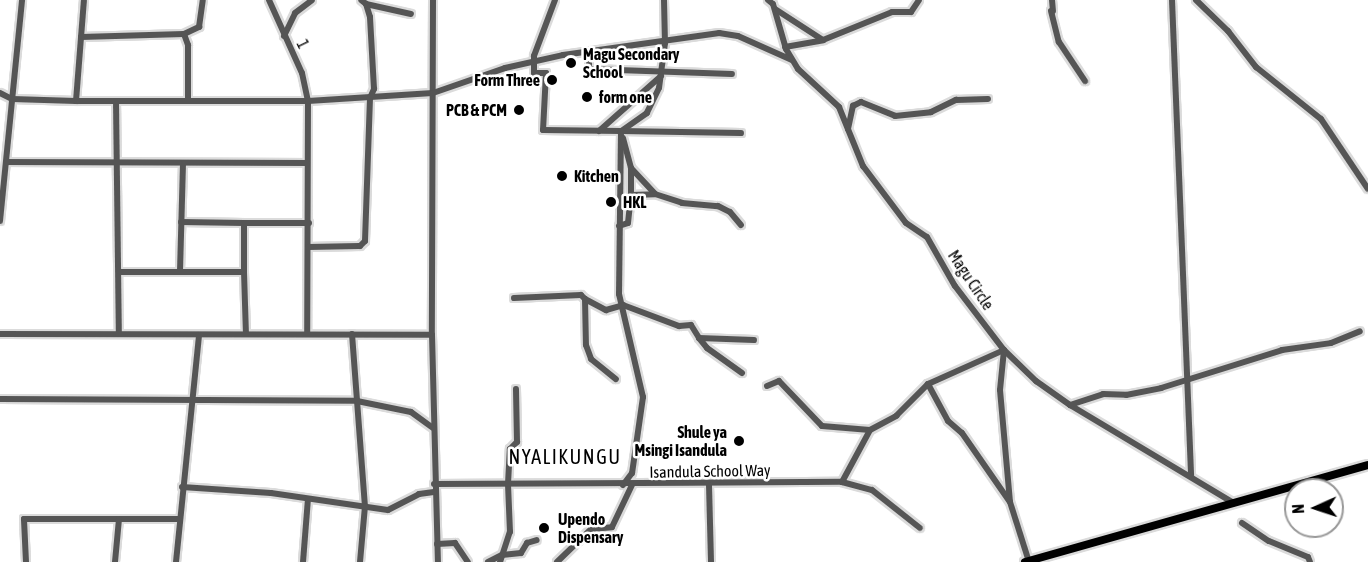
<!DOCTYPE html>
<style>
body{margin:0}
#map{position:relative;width:1368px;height:562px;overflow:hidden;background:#fff;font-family:"Asap Condensed",sans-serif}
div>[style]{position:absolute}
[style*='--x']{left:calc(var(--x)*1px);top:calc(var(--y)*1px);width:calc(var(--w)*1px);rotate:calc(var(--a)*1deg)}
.roads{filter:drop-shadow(2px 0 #dbdbdb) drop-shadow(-2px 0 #dbdbdb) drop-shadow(0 2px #dbdbdb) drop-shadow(0 -2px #dbdbdb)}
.minor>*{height:6px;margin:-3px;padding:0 3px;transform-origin:3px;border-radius:3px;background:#555}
.major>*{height:8px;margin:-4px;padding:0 4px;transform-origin:4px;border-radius:4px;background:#000}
.dots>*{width:16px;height:16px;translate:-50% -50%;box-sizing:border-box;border:3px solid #fff;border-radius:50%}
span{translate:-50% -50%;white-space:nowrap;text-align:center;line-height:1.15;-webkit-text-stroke:5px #fff;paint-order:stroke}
.street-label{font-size:16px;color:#000}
.poi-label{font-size:16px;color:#000;font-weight:700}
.left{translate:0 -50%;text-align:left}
.right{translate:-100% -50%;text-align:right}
.quarter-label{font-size:20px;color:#000;letter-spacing:1.5px}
.north{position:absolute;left:1284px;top:478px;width:60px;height:60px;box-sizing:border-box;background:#fff;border:2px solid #999;border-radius:50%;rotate:267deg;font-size:16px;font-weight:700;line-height:24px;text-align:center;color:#000}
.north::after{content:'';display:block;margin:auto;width:21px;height:27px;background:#000;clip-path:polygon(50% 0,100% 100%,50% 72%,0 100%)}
</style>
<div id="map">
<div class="roads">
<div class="minor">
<i style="--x:269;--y:0;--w:80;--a:65.7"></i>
<i style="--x:302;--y:73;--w:29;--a:78"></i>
<i style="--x:308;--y:101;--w:233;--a:90.2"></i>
<i style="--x:433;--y:0;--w:335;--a:90.2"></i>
<i style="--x:432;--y:335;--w:227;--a:88.5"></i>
<i style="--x:555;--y:0;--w:60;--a:110.6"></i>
<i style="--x:534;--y:56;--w:17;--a:90"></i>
<i style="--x:534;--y:73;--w:12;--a:0"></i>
<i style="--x:546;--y:73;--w:57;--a:93"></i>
<i style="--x:543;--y:130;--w:78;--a:0.7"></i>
<i style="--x:664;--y:0;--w:43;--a:88.7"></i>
<i style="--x:665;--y:43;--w:45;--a:97.6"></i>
<i style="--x:659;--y:88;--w:28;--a:116"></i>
<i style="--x:647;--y:113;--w:32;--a:145"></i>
<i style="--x:621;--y:131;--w:120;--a:1"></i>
<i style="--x:768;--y:0;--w:6;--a:39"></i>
<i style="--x:773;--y:4;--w:47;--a:73.9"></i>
<i style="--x:786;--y:49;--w:23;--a:59"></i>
<i style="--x:798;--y:69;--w:56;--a:42.8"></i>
<i style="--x:839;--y:107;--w:64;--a:67.9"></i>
<i style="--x:863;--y:166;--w:71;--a:53"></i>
<i style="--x:906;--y:223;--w:25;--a:34"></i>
<i style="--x:927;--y:237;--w:56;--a:60.3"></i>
<i style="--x:955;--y:286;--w:81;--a:52.6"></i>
<i style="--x:1004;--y:350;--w:45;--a:44.1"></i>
<i style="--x:1036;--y:381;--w:42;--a:35.2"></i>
<i style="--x:1070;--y:405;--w:191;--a:30.9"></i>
<i style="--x:1052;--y:0;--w:11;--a:85"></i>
<i style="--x:1172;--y:0;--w:476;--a:87.7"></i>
<i style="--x:1196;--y:0;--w:45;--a:44.1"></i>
<i style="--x:1228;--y:31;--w:46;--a:52.1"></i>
<i style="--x:1256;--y:67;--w:83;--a:38.7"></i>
<i style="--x:1321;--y:119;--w:84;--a:56.1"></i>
<i style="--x:366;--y:4;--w:46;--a:12.5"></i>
<i style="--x:775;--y:9;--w:57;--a:32.9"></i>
<i style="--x:823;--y:40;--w:74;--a:-22.1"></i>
<i style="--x:892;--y:12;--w:19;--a:0"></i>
<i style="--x:911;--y:12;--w:14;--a:-56"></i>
<i style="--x:1051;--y:11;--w:32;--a:76"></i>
<i style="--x:1059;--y:42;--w:47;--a:56.3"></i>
<i style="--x:184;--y:34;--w:17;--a:-25"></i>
<i style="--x:199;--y:27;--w:27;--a:-82"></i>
<i style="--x:284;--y:36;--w:25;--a:-64"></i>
<i style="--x:295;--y:13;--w:21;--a:-37"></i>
<i style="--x:81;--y:37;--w:103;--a:-1.7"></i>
<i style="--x:184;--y:34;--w:12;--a:70"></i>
<i style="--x:188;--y:45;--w:55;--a:90"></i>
<i style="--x:785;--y:47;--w:39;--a:-10"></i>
<i style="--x:589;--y:53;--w:16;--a:90"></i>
<i style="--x:589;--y:69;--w:143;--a:2"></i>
<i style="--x:0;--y:93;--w:13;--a:27"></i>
<i style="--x:12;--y:99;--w:64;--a:1.8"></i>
<i style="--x:76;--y:101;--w:232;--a:0"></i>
<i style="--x:308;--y:101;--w:125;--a:-3.7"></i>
<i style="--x:433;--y:93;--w:76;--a:-19.1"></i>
<i style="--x:505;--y:68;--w:59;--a:-12.6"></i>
<i style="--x:563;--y:55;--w:158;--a:-8"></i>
<i style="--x:719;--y:33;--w:19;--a:9"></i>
<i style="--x:738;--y:36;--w:59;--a:24"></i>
<i style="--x:76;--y:101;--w:101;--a:-85.5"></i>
<i style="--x:116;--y:101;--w:232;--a:89.3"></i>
<i style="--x:848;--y:129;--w:24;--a:-78"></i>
<i style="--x:853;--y:106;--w:9;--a:-27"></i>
<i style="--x:861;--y:102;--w:37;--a:22"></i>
<i style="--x:895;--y:116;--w:36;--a:-6"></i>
<i style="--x:931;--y:112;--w:28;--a:-26"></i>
<i style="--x:956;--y:100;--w:32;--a:-2"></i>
<i style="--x:599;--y:131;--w:83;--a:-41.6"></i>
<i style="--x:621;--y:131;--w:163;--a:90.7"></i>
<i style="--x:619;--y:294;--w:106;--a:76.9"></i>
<i style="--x:643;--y:397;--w:77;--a:98.2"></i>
<i style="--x:632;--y:473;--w:15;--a:127"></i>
<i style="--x:623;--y:138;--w:31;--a:75"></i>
<i style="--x:631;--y:168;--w:35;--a:47"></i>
<i style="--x:6;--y:162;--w:301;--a:0.2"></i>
<i style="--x:631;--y:195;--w:27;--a:-90"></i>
<i style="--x:0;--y:221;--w:222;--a:-84.3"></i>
<i style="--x:181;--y:222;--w:63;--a:0.9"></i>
<i style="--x:619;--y:226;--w:9;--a:-18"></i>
<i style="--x:628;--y:223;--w:28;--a:-84"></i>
<i style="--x:631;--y:195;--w:24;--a:-2"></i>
<i style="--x:655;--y:194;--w:28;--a:18"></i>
<i style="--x:682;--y:203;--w:36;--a:5"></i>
<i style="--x:718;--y:206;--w:13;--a:27"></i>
<i style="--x:730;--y:212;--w:17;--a:50"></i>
<i style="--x:308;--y:247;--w:52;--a:-1.1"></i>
<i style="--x:360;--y:246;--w:7;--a:-45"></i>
<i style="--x:365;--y:241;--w:143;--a:-88"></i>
<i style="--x:370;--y:98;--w:10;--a:-66"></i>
<i style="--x:374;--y:89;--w:72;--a:-93.2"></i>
<i style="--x:370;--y:17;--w:14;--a:-107"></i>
<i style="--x:366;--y:4;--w:6;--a:-141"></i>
<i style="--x:180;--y:271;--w:107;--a:-88.4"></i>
<i style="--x:120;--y:272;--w:124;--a:0"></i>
<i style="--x:244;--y:272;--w:49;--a:-90"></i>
<i style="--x:244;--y:223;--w:65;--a:0"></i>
<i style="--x:244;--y:272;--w:62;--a:88.2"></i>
<i style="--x:514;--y:298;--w:67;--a:-2.6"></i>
<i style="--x:581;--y:295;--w:6;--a:45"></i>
<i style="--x:585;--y:299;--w:46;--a:88.8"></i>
<i style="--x:586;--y:345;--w:15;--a:70"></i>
<i style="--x:591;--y:359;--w:32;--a:39"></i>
<i style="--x:585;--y:299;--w:24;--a:28"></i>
<i style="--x:606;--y:310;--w:18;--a:-16"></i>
<i style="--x:623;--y:305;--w:60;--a:20.6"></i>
<i style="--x:679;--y:326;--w:12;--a:-5"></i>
<i style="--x:691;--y:325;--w:15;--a:58"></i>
<i style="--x:699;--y:338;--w:55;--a:2.1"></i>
<i style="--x:0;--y:334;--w:432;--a:0.1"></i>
<i style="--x:352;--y:334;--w:172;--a:85.7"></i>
<i style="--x:365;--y:506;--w:56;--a:95.1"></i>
<i style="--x:699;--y:338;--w:13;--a:51"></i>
<i style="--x:707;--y:348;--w:43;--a:35.5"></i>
<i style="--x:1004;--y:350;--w:40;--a:95.7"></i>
<i style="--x:1000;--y:390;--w:111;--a:84.9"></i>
<i style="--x:928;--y:384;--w:42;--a:61.6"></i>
<i style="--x:948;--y:421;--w:18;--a:41"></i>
<i style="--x:962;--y:433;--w:84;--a:55.2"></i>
<i style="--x:1010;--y:502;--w:63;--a:72.4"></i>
<i style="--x:767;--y:386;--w:13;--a:-23"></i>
<i style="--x:779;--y:381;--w:62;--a:46.3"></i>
<i style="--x:822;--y:426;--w:48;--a:4.8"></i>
<i style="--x:0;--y:399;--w:357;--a:0.3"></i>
<i style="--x:357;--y:401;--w:55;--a:11.5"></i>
<i style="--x:411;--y:412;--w:27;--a:36"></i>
<i style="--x:1070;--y:405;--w:35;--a:-18"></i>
<i style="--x:1103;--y:394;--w:23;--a:2"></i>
<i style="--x:1126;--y:395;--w:36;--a:-11"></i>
<i style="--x:1161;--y:388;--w:127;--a:-17.4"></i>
<i style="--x:1282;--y:350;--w:49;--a:-8.1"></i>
<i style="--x:1331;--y:343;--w:31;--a:-22"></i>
<i style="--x:842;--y:482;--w:59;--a:-61.7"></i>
<i style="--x:870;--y:430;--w:30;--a:-28"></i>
<i style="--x:896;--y:416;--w:45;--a:-45"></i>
<i style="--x:928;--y:384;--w:83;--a:-24.1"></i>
<i style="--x:434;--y:484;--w:408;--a:-0.3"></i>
<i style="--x:842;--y:482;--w:31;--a:15"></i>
<i style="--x:872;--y:490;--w:61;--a:38.4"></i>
<i style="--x:709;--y:485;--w:77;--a:88.5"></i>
<i style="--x:182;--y:487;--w:89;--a:3.9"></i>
<i style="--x:271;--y:493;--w:118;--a:8.3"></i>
<i style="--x:388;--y:510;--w:35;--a:-27"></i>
<i style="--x:419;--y:494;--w:15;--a:-8"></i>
<i style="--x:1242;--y:523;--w:32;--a:34"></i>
<i style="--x:1269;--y:541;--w:42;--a:22.3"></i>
<i style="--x:1308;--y:557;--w:5;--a:68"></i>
<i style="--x:437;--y:544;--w:18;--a:-3"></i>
<i style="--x:455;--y:543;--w:23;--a:56"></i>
<i style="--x:26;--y:562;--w:43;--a:-92.7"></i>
<i style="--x:24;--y:519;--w:156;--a:0"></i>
<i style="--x:115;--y:562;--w:43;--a:-84.7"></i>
<i style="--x:176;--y:562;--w:228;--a:-84.2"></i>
<i style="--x:303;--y:562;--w:63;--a:-85.5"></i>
<i style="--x:488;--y:562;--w:16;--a:-27"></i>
<i style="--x:502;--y:555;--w:19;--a:-6"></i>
<i style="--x:521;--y:553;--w:12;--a:-59"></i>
<i style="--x:527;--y:543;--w:10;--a:-17"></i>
<i style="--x:500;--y:562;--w:32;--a:-72"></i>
<i style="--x:510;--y:532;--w:48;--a:-92.4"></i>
<i style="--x:508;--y:484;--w:35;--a:-87"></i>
<i style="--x:510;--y:449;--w:10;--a:-45"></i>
<i style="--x:517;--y:442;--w:53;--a:-91.1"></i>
<i style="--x:557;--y:562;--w:47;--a:-44.1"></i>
<i style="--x:591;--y:529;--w:21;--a:-5"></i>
<i style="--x:612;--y:527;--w:47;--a:-64.5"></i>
</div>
<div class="major">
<i style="--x:1025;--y:562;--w:356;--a:-15.8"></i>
</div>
</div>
<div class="dots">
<i style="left:571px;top:63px;background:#000"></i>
<i style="left:552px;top:80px;background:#000"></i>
<i style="left:587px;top:97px;background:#000"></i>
<i style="left:519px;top:110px;background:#000"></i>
<i style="left:562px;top:176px;background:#000"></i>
<i style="left:611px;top:202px;background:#000"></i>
<i style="left:739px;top:441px;background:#000"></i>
<i style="left:544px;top:528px;background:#000"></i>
</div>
<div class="street-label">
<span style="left:303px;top:44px;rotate:64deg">1</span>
<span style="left:971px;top:280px;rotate:56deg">Magu Circle</span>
<span style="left:710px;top:471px;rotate:-1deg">Isandula School Way</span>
</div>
<div class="poi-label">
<span class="left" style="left:583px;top:63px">Magu Secondary<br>School</span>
<span class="right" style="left:540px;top:80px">Form Three</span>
<span class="left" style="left:599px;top:97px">form one</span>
<span class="right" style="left:507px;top:110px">PCB &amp; PCM</span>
<span class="left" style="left:574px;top:176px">Kitchen</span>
<span class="left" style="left:623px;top:202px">HKL</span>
<span class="right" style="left:727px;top:441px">Shule ya<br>Msingi Isandula</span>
<span class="left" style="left:558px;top:528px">Upendo<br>Dispensary</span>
</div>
<div class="quarter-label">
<span style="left:565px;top:456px">NYALIKUNGU</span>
</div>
<div class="north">N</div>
</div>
